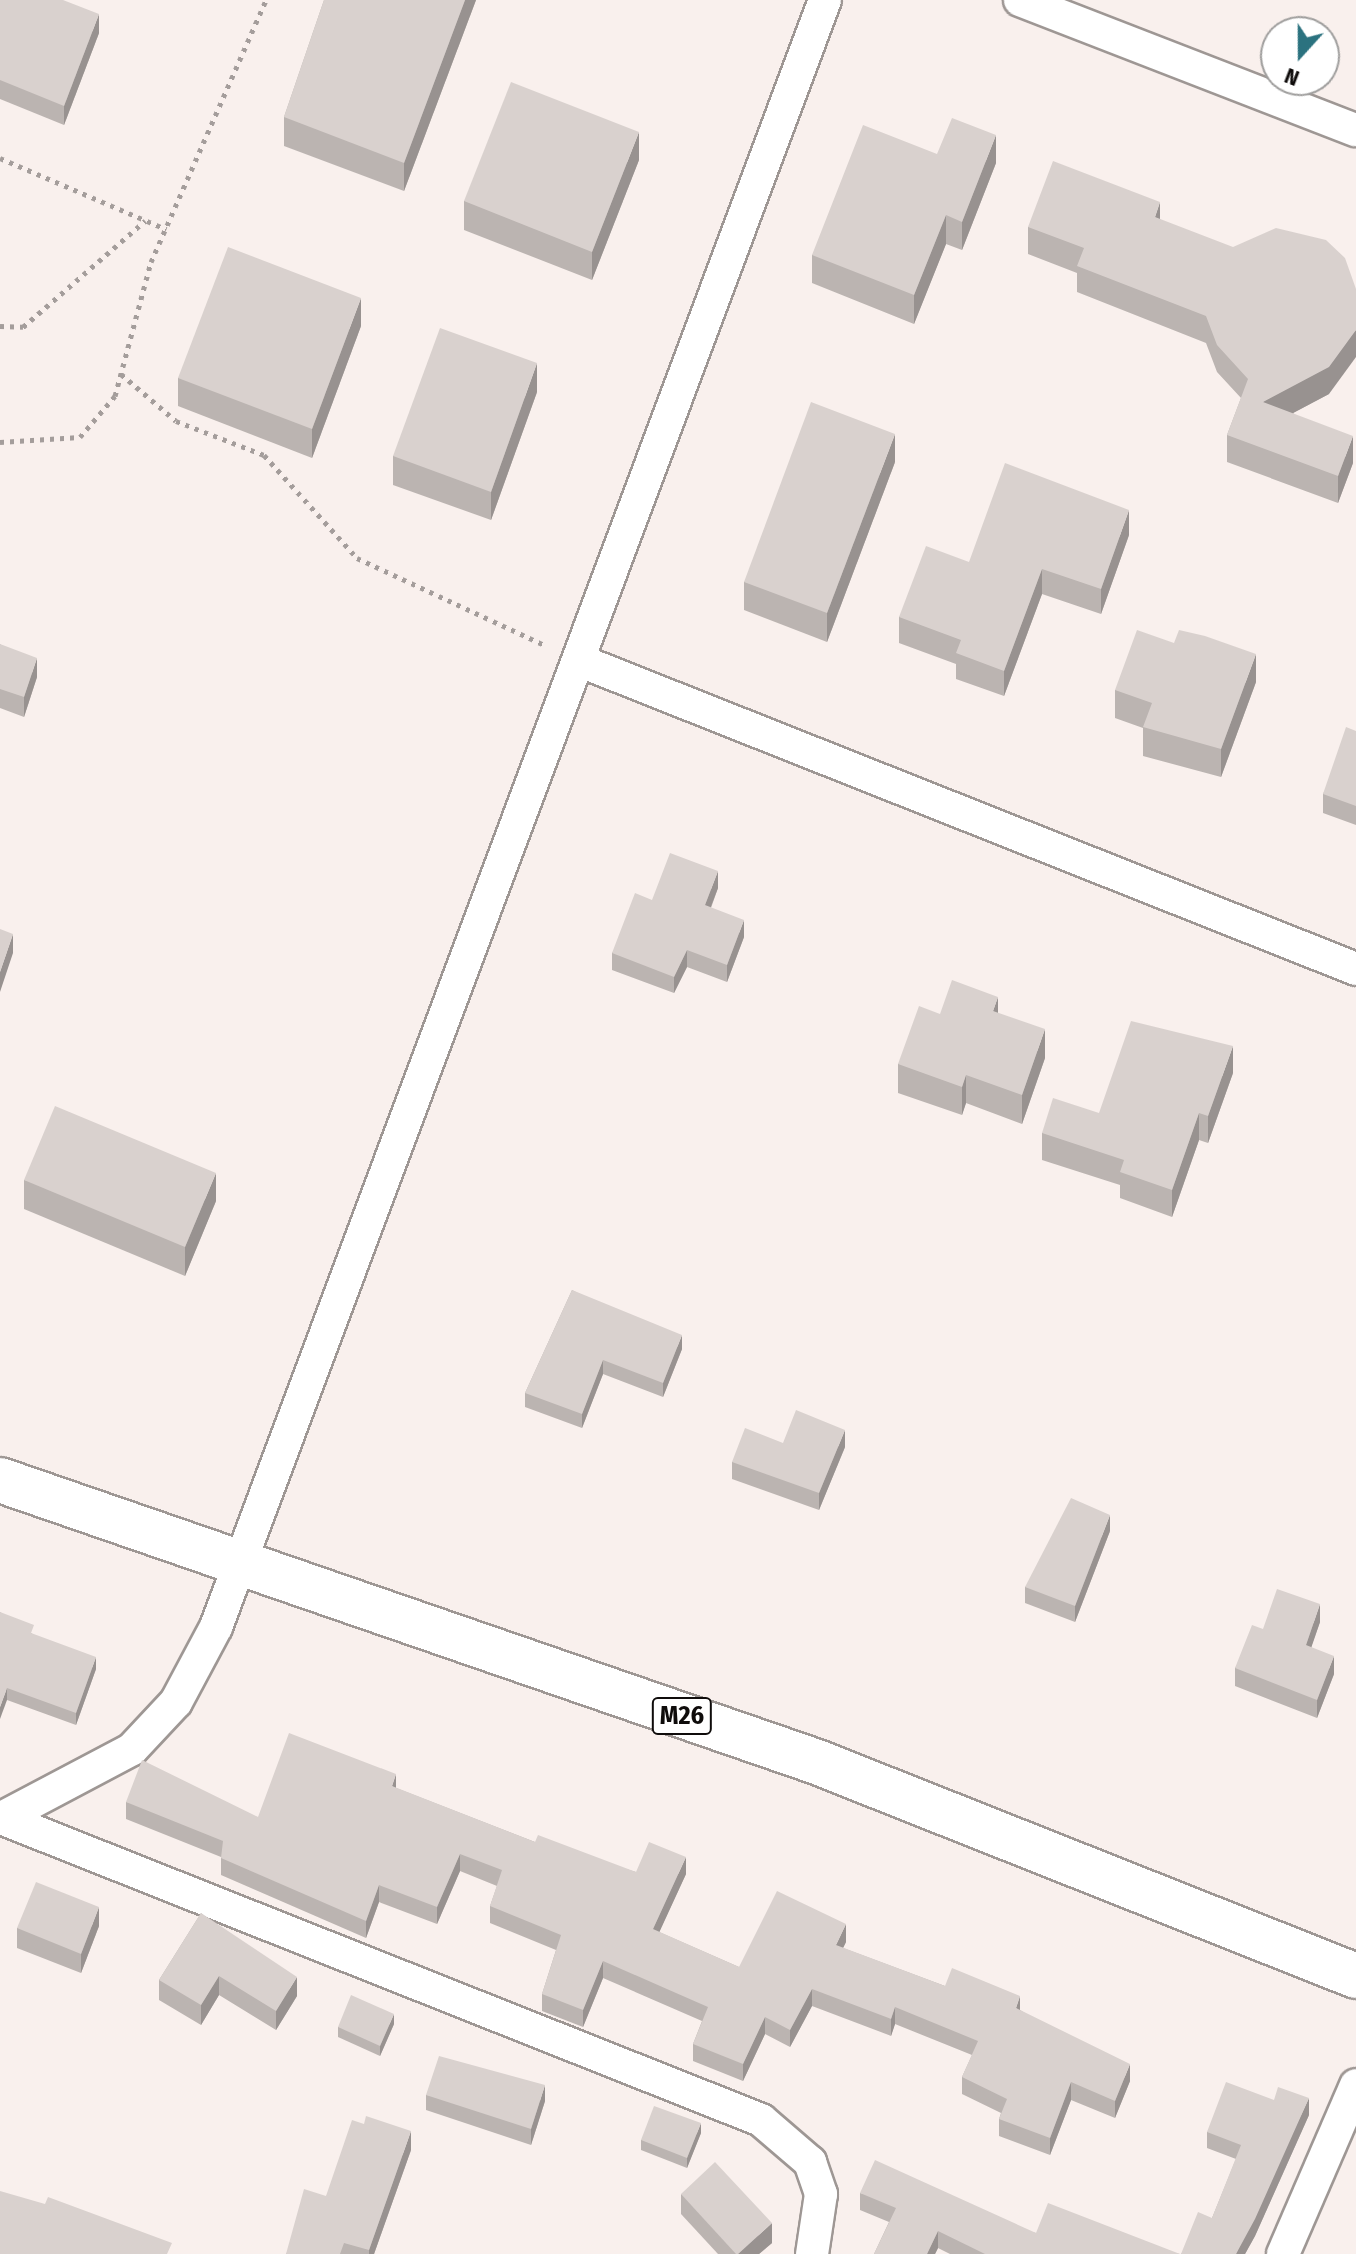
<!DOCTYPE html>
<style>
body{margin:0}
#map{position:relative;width:1356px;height:2254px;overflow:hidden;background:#f9f0ed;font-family:"Fira Sans Condensed",sans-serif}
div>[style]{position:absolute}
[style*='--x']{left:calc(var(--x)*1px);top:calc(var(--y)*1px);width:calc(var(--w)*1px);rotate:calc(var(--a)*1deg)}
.path>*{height:5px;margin-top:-2.5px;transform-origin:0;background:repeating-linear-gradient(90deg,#a49d9b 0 4px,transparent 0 10px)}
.roads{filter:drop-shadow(2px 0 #9e9794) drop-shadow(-2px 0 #9e9794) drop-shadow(0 2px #9e9794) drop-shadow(0 -2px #9e9794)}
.street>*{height:32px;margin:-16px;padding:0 16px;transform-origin:16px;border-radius:16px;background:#fff}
.primary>*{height:44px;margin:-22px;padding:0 22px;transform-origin:22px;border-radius:22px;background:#fff}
.wall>*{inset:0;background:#bbb4b1}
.shaded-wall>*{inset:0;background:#989290}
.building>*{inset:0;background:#d9d1ce}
span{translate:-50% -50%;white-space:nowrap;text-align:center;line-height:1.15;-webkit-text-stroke:6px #fff;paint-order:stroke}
.shield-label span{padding:2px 6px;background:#fff;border:2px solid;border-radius:6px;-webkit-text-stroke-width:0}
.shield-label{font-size:26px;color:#0f0c0b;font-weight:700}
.north{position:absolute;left:1260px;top:16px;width:80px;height:80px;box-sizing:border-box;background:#fff;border:2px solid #9f9e9d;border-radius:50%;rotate:201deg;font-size:22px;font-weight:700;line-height:32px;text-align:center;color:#0f0c0b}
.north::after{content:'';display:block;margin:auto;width:28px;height:36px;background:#2b727f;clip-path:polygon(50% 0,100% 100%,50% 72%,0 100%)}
</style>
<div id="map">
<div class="path">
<i style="--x:0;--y:158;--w:181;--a:23.2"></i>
<i style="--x:0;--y:326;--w:23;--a:2"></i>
<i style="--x:23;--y:327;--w:162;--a:-41"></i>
<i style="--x:121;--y:374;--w:72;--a:40.5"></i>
<i style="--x:176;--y:421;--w:94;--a:21.1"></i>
<i style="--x:264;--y:455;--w:139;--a:47.9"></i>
<i style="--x:357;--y:558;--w:206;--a:24.9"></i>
<i style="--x:0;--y:442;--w:80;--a:-3.6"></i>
<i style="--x:80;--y:437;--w:54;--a:-49.5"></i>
<i style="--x:115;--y:396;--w:139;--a:-75"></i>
<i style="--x:151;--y:262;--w:286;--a:-66.3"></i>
</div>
<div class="roads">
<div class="street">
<i style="--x:1020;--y:0;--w:360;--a:21.2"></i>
<i style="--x:578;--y:660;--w:837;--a:21.66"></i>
<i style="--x:1;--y:1818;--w:818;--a:21.67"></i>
<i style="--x:761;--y:2120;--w:65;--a:40.6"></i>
<i style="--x:810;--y:2162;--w:34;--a:71"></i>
<i style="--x:821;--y:2194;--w:61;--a:98.5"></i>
<i style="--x:0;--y:1819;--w:149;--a:-27.9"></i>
<i style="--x:132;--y:1749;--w:64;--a:-46.9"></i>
<i style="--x:176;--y:1702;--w:85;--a:-61.9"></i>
<i style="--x:216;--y:1627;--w:1737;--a:-69.48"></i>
<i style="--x:1283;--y:2254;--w:184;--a:-66.6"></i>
</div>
<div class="primary">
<i style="--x:0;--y:1480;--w:864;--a:19.04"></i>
<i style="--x:817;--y:1762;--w:580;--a:21.65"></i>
</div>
</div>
<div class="wall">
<i style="clip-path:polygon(0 0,99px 33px,64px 125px,0 99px)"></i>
<i style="clip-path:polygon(324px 0,476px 0,404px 191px,284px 146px,284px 117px)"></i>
<i style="clip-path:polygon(937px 154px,996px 163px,962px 250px,946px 244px,914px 324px,812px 283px,812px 255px)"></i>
<i style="clip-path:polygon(639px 160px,592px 280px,464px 230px,464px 201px)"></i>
<i style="clip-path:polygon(1160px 219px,1329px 394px,1293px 413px,1353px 463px,1338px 503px,1227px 462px,1227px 435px,1241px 398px,1217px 372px,1206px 343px,1077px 292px,1077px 273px,1028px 254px,1028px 227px)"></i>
<i style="clip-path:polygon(361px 326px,312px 458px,178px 406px,178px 378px)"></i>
<i style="clip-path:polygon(537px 392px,491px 520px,393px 485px,393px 456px)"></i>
<i style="clip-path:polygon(895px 462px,827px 642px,744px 610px,744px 582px)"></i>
<i style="clip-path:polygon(1129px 535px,1101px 614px,1042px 594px,1004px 696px,956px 679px,956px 664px,899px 643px,899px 617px,969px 562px)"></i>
<i style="clip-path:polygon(0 644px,37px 677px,24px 717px,0 708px)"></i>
<i style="clip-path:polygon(1256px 682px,1221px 777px,1143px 756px,1143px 728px,1115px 718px,1115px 690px)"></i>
<i style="clip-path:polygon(1356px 731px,1356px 825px,1323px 813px,1323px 794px)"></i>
<i style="clip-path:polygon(718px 888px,711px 908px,744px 937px,727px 982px,687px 967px,674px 993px,612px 970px,612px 953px,652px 900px)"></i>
<i style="clip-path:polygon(998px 1013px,1045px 1058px,1022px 1124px,966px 1103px,962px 1115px,898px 1093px,898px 1064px)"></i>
<i style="clip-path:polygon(1233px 1073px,1208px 1143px,1199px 1140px,1172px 1217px,1120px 1198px,1120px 1185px,1042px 1160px,1042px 1133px,1099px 1113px)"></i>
<i style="clip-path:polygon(24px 1180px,216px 1201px,185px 1276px,24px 1209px)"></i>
<i style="clip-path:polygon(572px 1290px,682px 1349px,663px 1397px,603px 1374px,582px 1428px,525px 1407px,525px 1393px)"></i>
<i style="clip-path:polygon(783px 1443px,845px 1447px,819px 1510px,732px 1479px,732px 1462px)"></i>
<i style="clip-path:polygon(1110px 1531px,1075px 1622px,1025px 1603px,1025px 1587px)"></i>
<i style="clip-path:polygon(0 1612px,34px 1635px,96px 1669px,76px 1725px,7px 1700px)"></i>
<i style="clip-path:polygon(1320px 1622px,1311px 1647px,1334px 1674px,1317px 1718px,1235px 1686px,1235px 1668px,1263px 1629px)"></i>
<i style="clip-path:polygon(396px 1788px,535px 1842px,636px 1872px,686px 1874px,659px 1932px,739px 1967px,846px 1942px,843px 1948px,945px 1986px,1020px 2010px,1130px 2081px,1115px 2118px,1071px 2100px,1050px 2155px,999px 2136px,999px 2119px,1001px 2113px,962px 2094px,962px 2077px,972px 2055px,895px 2024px,891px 2036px,812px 2006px,790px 2047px,765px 2034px,743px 2081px,693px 2061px,693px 2044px,702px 2021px,603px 1978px,583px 2027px,542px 2011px,542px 1994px,556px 1950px,490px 1923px,490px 1906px,497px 1886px,460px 1871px,437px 1924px,379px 1902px,366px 1938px,221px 1875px,221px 1857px,126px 1819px,126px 1802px,258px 1817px)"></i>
<i style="clip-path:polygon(201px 1913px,297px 1996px,276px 2030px,219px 1995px,201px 2025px,159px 2000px,159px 1980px)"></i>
<i style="clip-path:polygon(99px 1926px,81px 1973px,17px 1948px,17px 1928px)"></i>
<i style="clip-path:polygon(394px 2024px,380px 2056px,338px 2037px,338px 2027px)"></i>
<i style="clip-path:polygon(426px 2095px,545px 2101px,531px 2145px,426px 2110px)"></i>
<i style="clip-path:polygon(1309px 2115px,1255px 2236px,1245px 2254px,1181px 2254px,1212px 2218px,1236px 2159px,1207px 2148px,1207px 2132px)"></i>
<i style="clip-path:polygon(701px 2133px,687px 2168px,641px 2150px,641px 2140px)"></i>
<i style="clip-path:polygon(411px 2150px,374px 2254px,286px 2254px,326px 2196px)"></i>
<i style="clip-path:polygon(860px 2193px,1036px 2233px,1180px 2254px,950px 2254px,938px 2248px,935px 2254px,874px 2254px,889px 2222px,860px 2210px)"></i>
<i style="clip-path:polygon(681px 2194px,772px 2243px,759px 2254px,718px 2254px,681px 2214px)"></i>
</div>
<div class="shaded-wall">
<i style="clip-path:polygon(465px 0,476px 0,404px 191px,404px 163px)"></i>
<i style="clip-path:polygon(99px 14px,99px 33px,64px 125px,64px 106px)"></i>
<i style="clip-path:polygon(639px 132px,639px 160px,592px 280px,592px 252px)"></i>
<i style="clip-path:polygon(996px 135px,996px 163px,962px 250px,962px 222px)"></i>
<i style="clip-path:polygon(1160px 202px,1160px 229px,1155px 217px)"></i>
<i style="clip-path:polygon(946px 215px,946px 244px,914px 324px,914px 295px)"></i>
<i style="clip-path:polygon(361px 298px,361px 326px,312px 458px,312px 429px)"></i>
<i style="clip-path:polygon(1356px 330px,1356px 357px,1329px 394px,1263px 429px,1263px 402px)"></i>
<i style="clip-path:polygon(537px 363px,537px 392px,491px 520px,491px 492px)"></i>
<i style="clip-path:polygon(895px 434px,895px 462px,827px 642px,827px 613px)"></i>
<i style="clip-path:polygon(1353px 436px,1353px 463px,1338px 503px,1338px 476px)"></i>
<i style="clip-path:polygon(1129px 510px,1129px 535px,1101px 614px,1101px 589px)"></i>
<i style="clip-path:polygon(1042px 569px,1042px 594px,1004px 696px,1004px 671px)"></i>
<i style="clip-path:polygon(1256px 654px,1256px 682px,1221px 777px,1221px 749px)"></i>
<i style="clip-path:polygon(37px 658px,37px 677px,24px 717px,24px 697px)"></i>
<i style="clip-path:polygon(718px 871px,718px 888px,705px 922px,705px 905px)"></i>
<i style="clip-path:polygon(744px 920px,744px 937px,727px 982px,727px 965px)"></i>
<i style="clip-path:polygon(13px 934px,13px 953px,0 992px,0 972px)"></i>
<i style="clip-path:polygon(687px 950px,687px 967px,674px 993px,674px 977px)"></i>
<i style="clip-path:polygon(998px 997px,998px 1025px,993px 1011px)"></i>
<i style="clip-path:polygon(1045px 1029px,1045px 1058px,1022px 1124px,1022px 1095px)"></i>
<i style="clip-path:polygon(1233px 1046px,1233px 1073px,1208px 1143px,1208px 1116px)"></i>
<i style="clip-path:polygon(966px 1075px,966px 1103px,962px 1115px,962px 1087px)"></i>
<i style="clip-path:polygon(1199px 1113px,1199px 1140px,1172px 1217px,1172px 1190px)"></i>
<i style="clip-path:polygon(216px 1173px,216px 1201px,185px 1276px,185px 1247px)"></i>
<i style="clip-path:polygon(682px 1335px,682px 1349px,663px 1397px,663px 1383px)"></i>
<i style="clip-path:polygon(603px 1360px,603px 1374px,582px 1428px,582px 1414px)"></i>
<i style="clip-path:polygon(845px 1430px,845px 1447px,819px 1510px,819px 1493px)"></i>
<i style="clip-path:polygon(1110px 1515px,1110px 1531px,1075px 1622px,1075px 1606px)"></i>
<i style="clip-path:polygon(1320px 1604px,1320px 1622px,1306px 1663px,1306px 1645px)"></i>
<i style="clip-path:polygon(1334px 1656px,1334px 1674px,1317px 1718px,1317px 1700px)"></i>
<i style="clip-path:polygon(96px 1657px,96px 1669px,76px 1725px,76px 1713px)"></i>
<i style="clip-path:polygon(7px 1688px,7px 1700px,0 1719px,0 1707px)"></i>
<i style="clip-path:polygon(396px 1774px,396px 1791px,392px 1786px)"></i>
<i style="clip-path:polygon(460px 1854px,460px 1871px,437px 1924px,437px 1907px)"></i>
<i style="clip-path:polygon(686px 1857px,686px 1874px,653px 1946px,653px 1929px)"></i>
<i style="clip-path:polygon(379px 1885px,379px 1902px,366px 1938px,366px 1921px)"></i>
<i style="clip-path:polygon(99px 1907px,99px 1926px,81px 1973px,81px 1954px)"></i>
<i style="clip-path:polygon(846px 1924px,846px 1942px,836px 1962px,836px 1945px)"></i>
<i style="clip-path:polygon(603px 1961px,603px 1978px,583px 2027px,583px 2010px)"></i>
<i style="clip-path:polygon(219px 1976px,219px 1995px,201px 2025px,201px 2005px)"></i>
<i style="clip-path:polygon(297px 1977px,297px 1996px,276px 2030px,276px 2011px)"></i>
<i style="clip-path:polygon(812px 1989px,812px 2006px,790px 2047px,790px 2030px)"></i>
<i style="clip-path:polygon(1020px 1996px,1020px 2013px,1016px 2008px)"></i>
<i style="clip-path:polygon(895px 2007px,895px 2024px,891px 2036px,891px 2019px)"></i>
<i style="clip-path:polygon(394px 2014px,394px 2024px,380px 2056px,380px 2046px)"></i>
<i style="clip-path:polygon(765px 2017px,765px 2034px,743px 2081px,743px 2064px)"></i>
<i style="clip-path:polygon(1130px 2064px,1130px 2081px,1115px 2118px,1115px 2101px)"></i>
<i style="clip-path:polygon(1071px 2082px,1071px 2100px,1050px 2155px,1050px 2138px)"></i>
<i style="clip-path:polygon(545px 2085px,545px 2101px,531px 2145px,531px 2129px)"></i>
<i style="clip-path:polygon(1309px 2098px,1309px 2115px,1255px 2236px,1245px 2254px,1236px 2254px)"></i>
<i style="clip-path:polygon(701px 2123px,701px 2133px,687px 2168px,687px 2158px)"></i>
<i style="clip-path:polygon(411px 2131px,411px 2150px,374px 2254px,369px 2254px,369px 2250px)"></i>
<i style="clip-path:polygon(772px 2223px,772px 2243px,759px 2254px,738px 2254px)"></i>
<i style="clip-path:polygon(938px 2231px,938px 2248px,935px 2254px,927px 2254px)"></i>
</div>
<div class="building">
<i style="clip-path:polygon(0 0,63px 0,99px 14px,64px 106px,0 80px)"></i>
<i style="clip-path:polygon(324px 0,465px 0,404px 163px,284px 117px)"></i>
<i style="clip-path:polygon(511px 82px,639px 132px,592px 252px,464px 201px)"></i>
<i style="clip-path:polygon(952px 118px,996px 135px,962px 222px,946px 215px,914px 295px,812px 255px,863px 125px,937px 154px)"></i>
<i style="clip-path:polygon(1053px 161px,1160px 202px,1155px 217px,1233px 247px,1276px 228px,1326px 240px,1345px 258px,1356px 289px,1356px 330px,1329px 367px,1263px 402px,1353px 436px,1338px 476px,1227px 435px,1248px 379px,1217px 345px,1206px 316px,1077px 266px,1084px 248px,1028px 227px)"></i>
<i style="clip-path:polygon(228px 247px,361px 298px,312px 429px,178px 378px)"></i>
<i style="clip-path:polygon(440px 328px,537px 363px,491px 492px,393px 456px)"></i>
<i style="clip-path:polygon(811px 402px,895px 434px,827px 613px,744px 582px)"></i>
<i style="clip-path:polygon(1005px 463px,1129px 510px,1101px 589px,1042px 569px,1004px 671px,956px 653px,961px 640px,899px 617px,926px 546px,969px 562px)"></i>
<i style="clip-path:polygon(1137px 630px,1174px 643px,1179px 630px,1205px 636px,1256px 654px,1221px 749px,1143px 727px,1152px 703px,1115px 690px)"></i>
<i style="clip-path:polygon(0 644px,37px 658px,24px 697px,0 689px)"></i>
<i style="clip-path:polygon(1346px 727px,1356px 731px,1356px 806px,1323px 794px)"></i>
<i style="clip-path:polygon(670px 853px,718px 871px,705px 905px,744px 920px,727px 965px,687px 950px,674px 977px,612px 953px,635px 893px,652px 900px)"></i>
<i style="clip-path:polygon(0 929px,13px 934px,0 972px)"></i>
<i style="clip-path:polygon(952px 980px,998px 997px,993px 1011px,1045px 1029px,1022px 1095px,966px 1075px,962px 1087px,898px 1064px,919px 1006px,940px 1014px)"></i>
<i style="clip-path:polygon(1131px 1021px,1233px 1046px,1208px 1116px,1199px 1113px,1172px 1190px,1120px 1172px,1124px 1160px,1042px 1133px,1053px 1098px,1099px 1113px)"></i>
<i style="clip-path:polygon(55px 1106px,216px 1173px,185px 1247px,24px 1180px)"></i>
<i style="clip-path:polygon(572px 1290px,682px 1335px,663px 1383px,603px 1360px,582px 1414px,525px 1393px)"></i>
<i style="clip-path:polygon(796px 1410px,845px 1430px,819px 1493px,732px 1462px,745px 1428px,783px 1443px)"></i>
<i style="clip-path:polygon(1071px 1498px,1110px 1515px,1075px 1606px,1025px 1587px)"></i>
<i style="clip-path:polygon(1277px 1589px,1320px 1604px,1306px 1645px,1334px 1656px,1317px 1700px,1235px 1668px,1252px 1625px,1263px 1629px)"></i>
<i style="clip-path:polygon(0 1612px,34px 1625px,31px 1633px,96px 1657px,76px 1713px,7px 1688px,0 1707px)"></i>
<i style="clip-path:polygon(289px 1733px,396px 1774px,392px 1786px,535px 1842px,538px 1835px,636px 1872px,649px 1842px,686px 1857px,653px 1929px,739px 1967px,777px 1891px,846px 1924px,836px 1945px,945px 1986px,952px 1968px,1020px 1996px,1016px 2008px,1130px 2064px,1115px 2101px,1071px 2082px,1050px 2138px,999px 2119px,1007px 2099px,962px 2077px,978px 2041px,895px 2007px,891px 2019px,812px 1989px,790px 2030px,765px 2017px,743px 2064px,693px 2044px,708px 2007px,603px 1961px,583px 2010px,542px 1994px,561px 1935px,490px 1906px,502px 1870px,460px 1854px,437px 1907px,379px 1885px,366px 1921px,221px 1858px,223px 1841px,126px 1802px,142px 1760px,258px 1817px)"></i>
<i style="clip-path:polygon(36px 1882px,99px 1907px,81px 1954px,17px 1928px)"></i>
<i style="clip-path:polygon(201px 1913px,297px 1977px,276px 2011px,219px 1976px,201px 2005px,159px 1980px)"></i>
<i style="clip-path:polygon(351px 1995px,394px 2014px,380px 2046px,338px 2027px)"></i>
<i style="clip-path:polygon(439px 2056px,545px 2085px,531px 2129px,426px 2095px)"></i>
<i style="clip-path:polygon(1226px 2082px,1274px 2100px,1278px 2087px,1309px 2098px,1255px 2219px,1236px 2254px,1181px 2254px,1198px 2212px,1212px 2218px,1241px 2145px,1207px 2132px)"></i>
<i style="clip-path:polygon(654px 2106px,701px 2123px,687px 2158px,641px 2140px)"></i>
<i style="clip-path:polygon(366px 2116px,411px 2131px,369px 2250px,344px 2243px,340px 2254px,286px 2254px,304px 2189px,326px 2196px,352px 2120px,364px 2124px)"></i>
<i style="clip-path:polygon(875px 2160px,1036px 2233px,1048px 2203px,1180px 2254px,985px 2254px,938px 2231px,927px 2254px,874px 2254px,896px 2208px,860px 2193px)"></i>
<i style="clip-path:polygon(715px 2162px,772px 2223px,738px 2254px,736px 2254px,681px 2194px)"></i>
<i style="clip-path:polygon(0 2191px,45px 2204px,48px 2197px,172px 2243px,167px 2254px,0 2254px)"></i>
</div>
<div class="shield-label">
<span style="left:682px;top:1716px">M26</span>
</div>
<div class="north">N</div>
</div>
